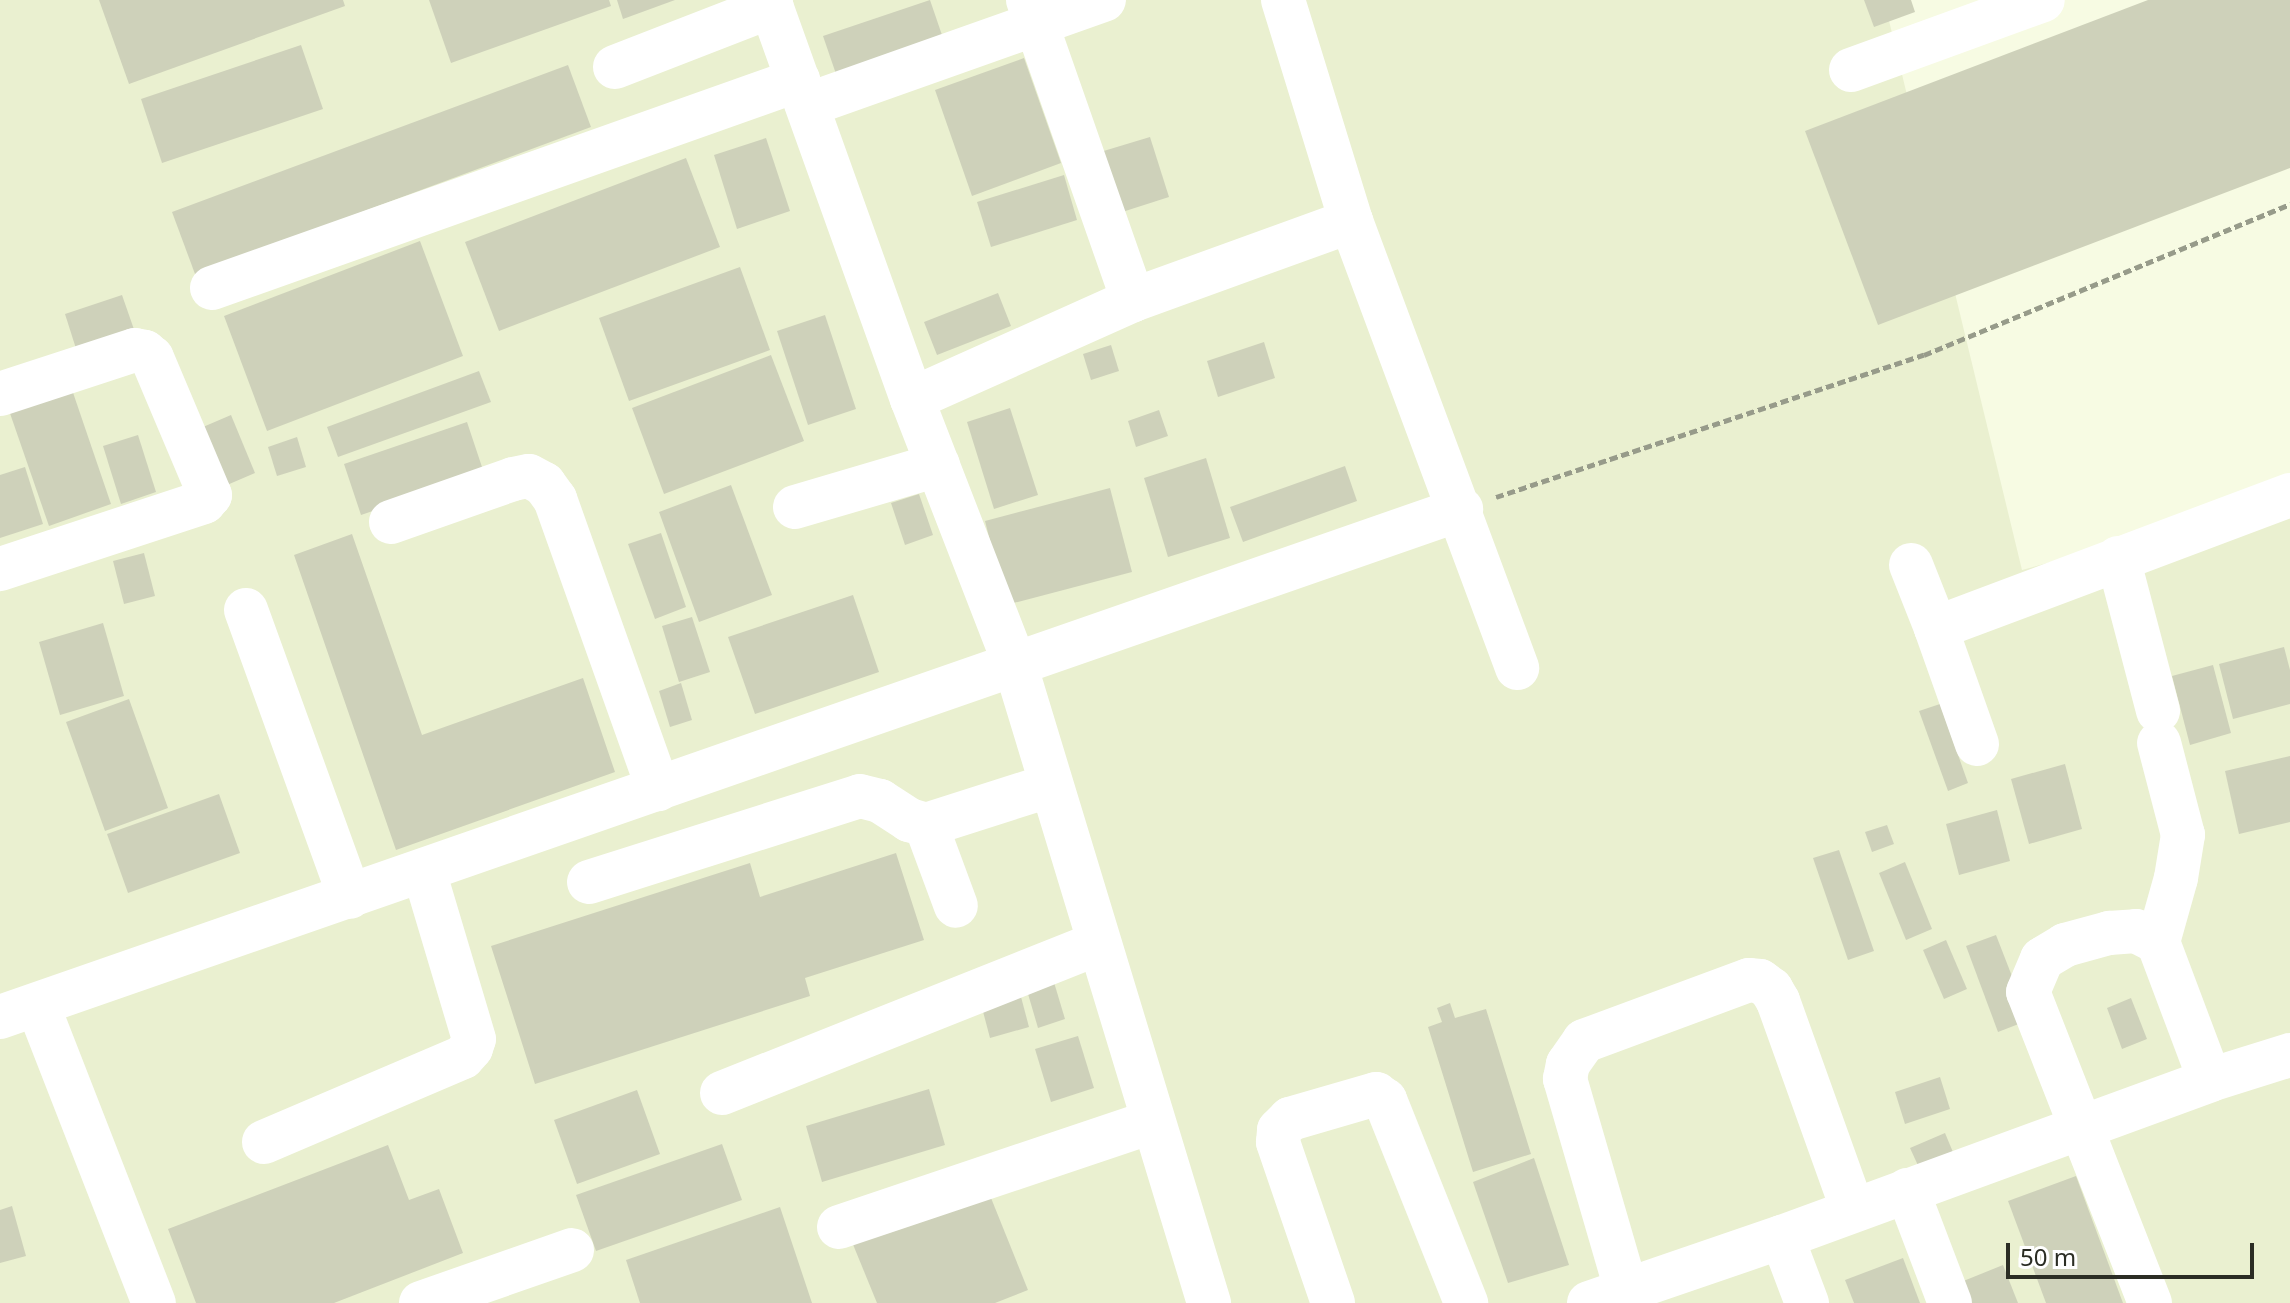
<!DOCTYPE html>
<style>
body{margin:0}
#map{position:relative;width:2290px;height:1303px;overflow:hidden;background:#f7fbe3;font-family:"Noto Sans",sans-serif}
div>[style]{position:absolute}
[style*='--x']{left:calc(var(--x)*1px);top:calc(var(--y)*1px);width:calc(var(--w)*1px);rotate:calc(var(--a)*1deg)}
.built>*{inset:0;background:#eaf0d0}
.building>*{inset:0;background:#ced1ba}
.path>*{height:5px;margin-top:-2.5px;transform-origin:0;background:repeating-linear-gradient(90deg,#979b8a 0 8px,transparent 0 12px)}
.minor>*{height:44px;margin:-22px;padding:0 22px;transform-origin:22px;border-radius:22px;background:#fff}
span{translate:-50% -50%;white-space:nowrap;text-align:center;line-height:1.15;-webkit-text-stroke:8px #fff;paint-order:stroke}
.scale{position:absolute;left:2006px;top:1243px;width:248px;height:36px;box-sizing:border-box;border:4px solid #2b2d24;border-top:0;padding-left:10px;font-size:24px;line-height:28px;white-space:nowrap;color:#2b2d24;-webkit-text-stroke:6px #fff;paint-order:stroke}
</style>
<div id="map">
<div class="built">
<i style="clip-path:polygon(0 0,1884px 0,2022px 570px,2290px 495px,2290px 1303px,0 1303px)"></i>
</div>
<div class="building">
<i style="clip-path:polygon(99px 0,343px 0,345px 6px,129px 84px)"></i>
<i style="clip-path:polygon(429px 0,609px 0,611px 6px,451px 63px)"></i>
<i style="clip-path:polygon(617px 0,675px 0,623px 19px)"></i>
<i style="clip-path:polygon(930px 0,943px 38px,836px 74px,823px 36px)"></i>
<i style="clip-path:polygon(1864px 0,1911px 0,1915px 12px,1874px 27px)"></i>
<i style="clip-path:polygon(2148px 0,2290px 0,2290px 168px,1878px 325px,1805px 131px)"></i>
<i style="clip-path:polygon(301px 45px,323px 109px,162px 163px,141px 99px)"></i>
<i style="clip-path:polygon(1024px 58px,1061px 163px,972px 196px,935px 90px)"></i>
<i style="clip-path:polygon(568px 65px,591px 127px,195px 274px,172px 212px)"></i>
<i style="clip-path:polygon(1150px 137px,1169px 197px,1116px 214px,1097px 153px)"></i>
<i style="clip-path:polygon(766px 138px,790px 211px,737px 229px,714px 155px)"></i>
<i style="clip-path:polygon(686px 158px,720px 247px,499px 331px,465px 242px)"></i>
<i style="clip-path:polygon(1064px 175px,1077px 220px,991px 247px,977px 202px)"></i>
<i style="clip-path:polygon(420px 241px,463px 356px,267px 431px,224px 316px)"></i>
<i style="clip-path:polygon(740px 267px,770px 350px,629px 401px,599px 318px)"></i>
<i style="clip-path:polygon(998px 293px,1011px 326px,937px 355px,924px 322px)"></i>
<i style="clip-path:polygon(122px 295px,137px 338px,79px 358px,65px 314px)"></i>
<i style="clip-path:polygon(825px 315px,856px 409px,808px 425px,777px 331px)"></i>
<i style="clip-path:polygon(1264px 342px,1275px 378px,1218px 397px,1207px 361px)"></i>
<i style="clip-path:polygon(1111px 345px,1119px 371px,1091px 380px,1083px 354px)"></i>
<i style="clip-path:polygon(771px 355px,804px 441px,664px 494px,632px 408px)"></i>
<i style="clip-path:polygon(479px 371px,491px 402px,338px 457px,327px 427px)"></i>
<i style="clip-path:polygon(67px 375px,111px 504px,49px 526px,4px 396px)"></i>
<i style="clip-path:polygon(1010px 408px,1038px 495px,994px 509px,967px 422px)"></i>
<i style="clip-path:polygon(1159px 410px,1168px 436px,1136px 447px,1128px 421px)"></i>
<i style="clip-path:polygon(231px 415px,255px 473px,220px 488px,196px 430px)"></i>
<i style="clip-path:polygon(467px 422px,484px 473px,361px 515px,344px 464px)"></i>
<i style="clip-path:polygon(138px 435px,156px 492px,121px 504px,103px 446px)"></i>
<i style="clip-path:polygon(297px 437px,306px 467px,277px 476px,268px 447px)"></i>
<i style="clip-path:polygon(1206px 458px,1230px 538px,1168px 557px,1144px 478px)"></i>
<i style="clip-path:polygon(1345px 466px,1357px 501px,1243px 542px,1230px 507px)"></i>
<i style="clip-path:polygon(25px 467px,43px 524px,0 538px,0 475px)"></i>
<i style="clip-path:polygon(731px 485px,772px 595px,699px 622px,659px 512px)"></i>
<i style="clip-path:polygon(1110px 488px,1132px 572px,1006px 605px,985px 521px)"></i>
<i style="clip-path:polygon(919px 494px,933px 535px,905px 545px,891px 503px)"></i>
<i style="clip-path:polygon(661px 533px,686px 607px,655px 619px,628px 544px)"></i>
<i style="clip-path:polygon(352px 534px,422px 735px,583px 678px,615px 772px,396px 850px,294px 555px)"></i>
<i style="clip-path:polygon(144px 553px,155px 596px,124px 604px,113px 561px)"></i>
<i style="clip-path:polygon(853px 595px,879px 672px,755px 714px,728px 637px)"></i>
<i style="clip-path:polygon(692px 617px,710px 672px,679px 682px,662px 626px)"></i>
<i style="clip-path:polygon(103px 623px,124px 696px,60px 715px,39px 642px)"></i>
<i style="clip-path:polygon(2284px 647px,2290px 670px,2290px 704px,2233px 719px,2219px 664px)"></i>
<i style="clip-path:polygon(2213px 665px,2231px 733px,2190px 745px,2172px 676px)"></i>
<i style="clip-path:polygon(681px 683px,692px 720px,670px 727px,659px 691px)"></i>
<i style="clip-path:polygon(129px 699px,168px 808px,105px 831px,66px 722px)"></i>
<i style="clip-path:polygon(1940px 704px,1968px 783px,1948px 791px,1919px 711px)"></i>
<i style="clip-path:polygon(2290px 756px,2290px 822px,2239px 834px,2225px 771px)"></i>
<i style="clip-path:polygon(2065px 764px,2082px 829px,2029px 844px,2011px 779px)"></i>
<i style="clip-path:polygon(219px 794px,240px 853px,128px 893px,107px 834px)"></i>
<i style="clip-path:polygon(1997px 810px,2010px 861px,1959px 875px,1946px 824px)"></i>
<i style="clip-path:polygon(1887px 825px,1894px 844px,1872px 852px,1865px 832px)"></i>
<i style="clip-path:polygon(1839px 850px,1874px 951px,1848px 960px,1813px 858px)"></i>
<i style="clip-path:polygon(896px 853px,924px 940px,805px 978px,810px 996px,535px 1084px,491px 946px,750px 863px,760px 897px)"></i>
<i style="clip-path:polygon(1905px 862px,1932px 929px,1906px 940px,1879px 873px)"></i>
<i style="clip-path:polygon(1996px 935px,2029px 1020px,1998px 1032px,1966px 946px)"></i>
<i style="clip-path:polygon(1946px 940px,1967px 989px,1944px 999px,1923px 950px)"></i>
<i style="clip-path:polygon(1053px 979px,1065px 1019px,1038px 1028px,1026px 987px)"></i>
<i style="clip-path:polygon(1020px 993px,1029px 1027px,990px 1038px,981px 1004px)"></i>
<i style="clip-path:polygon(2131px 998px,2147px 1039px,2122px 1049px,2107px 1008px)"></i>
<i style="clip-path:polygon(1450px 1003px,1455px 1018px,1486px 1009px,1531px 1154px,1473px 1172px,1428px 1027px,1442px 1022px,1437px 1008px)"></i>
<i style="clip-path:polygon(1078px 1036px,1094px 1088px,1051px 1102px,1035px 1049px)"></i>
<i style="clip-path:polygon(1940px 1077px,1950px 1109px,1905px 1124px,1895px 1092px)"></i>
<i style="clip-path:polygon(929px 1089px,945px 1145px,822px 1182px,806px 1126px)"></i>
<i style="clip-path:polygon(637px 1090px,660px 1154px,577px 1184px,554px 1120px)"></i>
<i style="clip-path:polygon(1945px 1133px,1955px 1157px,1921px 1172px,1910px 1148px)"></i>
<i style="clip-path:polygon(722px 1144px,742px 1200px,596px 1251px,576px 1195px)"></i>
<i style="clip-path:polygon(388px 1145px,409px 1200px,439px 1189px,463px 1253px,334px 1303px,196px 1303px,168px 1229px)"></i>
<i style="clip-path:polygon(1534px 1158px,1569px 1265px,1508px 1283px,1473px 1182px)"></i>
<i style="clip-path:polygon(2076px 1176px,2123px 1303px,2046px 1303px,2008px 1201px)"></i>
<i style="clip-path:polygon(987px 1188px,1028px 1290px,995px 1303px,877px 1303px,852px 1242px)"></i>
<i style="clip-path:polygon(12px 1206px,26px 1256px,0 1263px,0 1210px)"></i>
<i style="clip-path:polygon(780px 1207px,812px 1303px,640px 1303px,626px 1260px)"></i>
<i style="clip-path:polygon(1903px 1258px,1920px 1303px,1854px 1303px,1845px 1280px)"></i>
<i style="clip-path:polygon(2003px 1265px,2018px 1303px,1970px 1303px,1961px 1282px)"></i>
</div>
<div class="path">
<i style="--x:1496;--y:497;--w:451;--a:-18.4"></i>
<i style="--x:1924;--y:355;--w:396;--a:-22.4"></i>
</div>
<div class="minor">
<i style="--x:769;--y:0;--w:424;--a:70.3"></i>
<i style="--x:912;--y:399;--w:284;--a:68.8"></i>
<i style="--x:1015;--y:664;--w:668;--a:73.11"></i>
<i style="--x:1028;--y:0;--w:318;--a:70.7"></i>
<i style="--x:1283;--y:0;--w:231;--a:72.9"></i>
<i style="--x:1351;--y:221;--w:477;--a:69.6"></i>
<i style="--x:615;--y:67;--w:168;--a:-21.2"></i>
<i style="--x:1851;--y:70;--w:204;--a:-20"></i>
<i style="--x:807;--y:105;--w:315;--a:-19.5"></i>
<i style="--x:212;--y:288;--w:622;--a:-19.54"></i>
<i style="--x:0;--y:394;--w:142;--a:-18.1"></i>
<i style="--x:135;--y:350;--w:10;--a:11"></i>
<i style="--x:145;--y:352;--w:9;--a:41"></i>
<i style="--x:152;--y:358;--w:149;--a:67.1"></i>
<i style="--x:210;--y:495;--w:9;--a:131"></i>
<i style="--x:204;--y:502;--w:215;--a:161.8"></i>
<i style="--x:912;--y:399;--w:242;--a:-24.1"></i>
<i style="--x:1133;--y:300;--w:232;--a:-19.9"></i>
<i style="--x:795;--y:507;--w:149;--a:-16.4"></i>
<i style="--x:391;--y:522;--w:129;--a:-19.4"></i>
<i style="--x:513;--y:479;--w:16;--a:-11"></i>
<i style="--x:529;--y:476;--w:17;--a:28"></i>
<i style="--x:544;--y:484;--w:19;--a:54"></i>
<i style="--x:555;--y:499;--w:308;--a:70.4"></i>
<i style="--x:2118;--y:558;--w:158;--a:75.3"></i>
<i style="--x:1911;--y:565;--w:68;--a:68.4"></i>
<i style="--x:246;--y:610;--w:305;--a:70.1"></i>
<i style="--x:1977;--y:744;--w:123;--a:-109.5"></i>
<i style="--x:1936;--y:628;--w:378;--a:-20.6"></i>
<i style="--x:926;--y:825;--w:86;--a:69.7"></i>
<i style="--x:589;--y:882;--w:284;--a:-17.6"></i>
<i style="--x:860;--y:796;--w:21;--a:14"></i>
<i style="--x:880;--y:801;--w:35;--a:33"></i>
<i style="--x:909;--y:820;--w:18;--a:16"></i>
<i style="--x:926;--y:825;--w:131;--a:-17.7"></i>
<i style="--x:2158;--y:942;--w:66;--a:-74.3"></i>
<i style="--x:2176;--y:878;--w:44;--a:-80.8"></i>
<i style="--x:2183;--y:835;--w:95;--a:-104.6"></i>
<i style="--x:38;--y:1006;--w:319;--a:68.7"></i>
<i style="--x:0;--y:1017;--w:1547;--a:-19.17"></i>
<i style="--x:722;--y:1093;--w:405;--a:-21.7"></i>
<i style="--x:264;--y:1142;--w:216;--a:-23.1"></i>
<i style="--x:463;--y:1057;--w:12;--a:-48"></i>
<i style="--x:471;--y:1048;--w:9;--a:-72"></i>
<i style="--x:474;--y:1039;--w:175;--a:-106.6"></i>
<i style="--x:1907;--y:1190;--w:121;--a:69.2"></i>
<i style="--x:839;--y:1227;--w:329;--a:-18.6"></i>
<i style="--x:1782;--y:1237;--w:71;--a:69.3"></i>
<i style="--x:1626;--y:1289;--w:219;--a:-106.2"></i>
<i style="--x:1565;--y:1079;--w:15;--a:-79"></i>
<i style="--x:1568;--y:1064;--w:28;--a:-55"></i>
<i style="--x:1584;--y:1041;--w:176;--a:-20.3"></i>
<i style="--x:1749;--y:980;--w:11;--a:5"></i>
<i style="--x:1760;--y:981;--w:14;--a:36"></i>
<i style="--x:1771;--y:989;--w:14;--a:60"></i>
<i style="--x:1778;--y:1001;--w:222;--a:70.3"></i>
<i style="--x:421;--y:1303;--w:160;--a:-19.3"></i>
<i style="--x:1333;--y:1303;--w:170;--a:-108.9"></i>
<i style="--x:1278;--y:1142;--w:12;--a:-85"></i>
<i style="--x:1279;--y:1130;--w:16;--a:-45"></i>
<i style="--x:1290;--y:1119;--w:90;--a:-16.2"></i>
<i style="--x:1376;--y:1094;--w:11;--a:34"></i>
<i style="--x:1385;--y:1100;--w:219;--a:68.2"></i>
<i style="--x:1589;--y:1303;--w:204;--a:-18.9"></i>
<i style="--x:1782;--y:1237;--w:456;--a:-20.1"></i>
<i style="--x:2210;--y:1080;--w:84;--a:-17.4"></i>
<i style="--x:2150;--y:1303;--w:334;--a:-111.4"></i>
<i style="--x:2028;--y:992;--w:36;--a:-67"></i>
<i style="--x:2042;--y:959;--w:27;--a:-31"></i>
<i style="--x:2065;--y:945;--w:46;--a:-15.3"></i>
<i style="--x:2109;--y:933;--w:27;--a:-4"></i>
<i style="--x:2136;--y:931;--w:25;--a:27"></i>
<i style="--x:2158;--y:942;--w:147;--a:69.4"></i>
</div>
<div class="scale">50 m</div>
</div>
